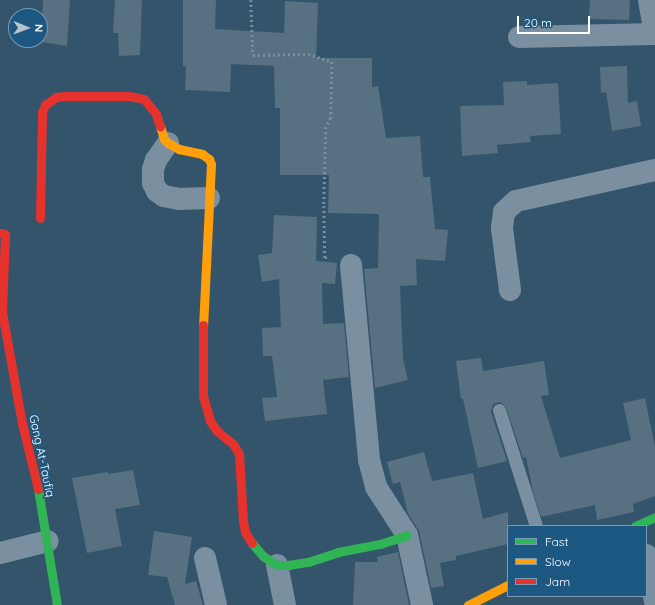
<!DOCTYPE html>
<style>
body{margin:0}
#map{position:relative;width:655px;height:605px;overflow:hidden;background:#34546b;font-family:Quicksand,sans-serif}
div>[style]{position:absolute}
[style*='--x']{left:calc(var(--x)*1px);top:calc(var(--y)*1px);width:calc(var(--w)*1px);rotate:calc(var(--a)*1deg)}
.building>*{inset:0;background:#577082}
.path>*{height:2.5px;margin-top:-1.25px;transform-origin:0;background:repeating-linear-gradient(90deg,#7a90a1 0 2px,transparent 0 5px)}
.lane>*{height:13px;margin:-6.5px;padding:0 6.5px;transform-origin:6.5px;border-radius:6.5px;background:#7a90a1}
.street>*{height:22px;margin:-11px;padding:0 11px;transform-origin:11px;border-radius:11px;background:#7a90a1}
.fast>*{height:9px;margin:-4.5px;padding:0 4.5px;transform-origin:4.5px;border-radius:4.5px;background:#30b455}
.slow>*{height:9px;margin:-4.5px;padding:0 4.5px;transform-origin:4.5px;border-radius:4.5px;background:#ff9f0a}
.jam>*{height:9px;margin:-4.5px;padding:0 4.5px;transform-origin:4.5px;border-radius:4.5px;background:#e5322d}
span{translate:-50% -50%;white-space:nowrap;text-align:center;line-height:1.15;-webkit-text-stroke:3px #1d5882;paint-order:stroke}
.street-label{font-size:12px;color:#fff}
.legend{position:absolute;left:507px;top:525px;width:140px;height:72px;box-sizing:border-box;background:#1d5882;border:1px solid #779bb4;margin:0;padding:5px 7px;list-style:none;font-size:12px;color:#fff}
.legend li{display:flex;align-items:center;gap:8px;height:20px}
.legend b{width:20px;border:1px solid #779bb4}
.north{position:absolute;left:8px;top:8px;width:40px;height:40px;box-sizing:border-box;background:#1d5882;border:1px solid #779bb4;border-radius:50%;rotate:91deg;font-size:11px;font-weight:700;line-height:16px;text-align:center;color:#fff}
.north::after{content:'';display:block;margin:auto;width:14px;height:18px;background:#b8c3cb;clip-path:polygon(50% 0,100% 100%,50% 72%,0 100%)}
.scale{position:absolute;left:517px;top:16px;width:73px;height:18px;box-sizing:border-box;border:2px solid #fff;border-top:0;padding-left:5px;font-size:12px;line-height:14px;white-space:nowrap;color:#fff;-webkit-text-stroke:3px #1d5882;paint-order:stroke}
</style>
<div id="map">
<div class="building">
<i style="clip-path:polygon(43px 0,70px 0,67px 46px,41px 42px)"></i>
<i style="clip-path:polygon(115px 0,142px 0,140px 55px,119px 56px,118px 33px,113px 33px)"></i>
<i style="clip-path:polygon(183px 0,216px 0,215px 29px,284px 33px,285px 1px,318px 3px,316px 58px,372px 58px,372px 87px,378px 86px,386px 138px,420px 136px,423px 177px,430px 177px,435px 229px,448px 230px,445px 261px,416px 259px,417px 285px,400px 286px,403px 359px,408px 380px,375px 388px,364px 269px,378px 268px,379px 214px,328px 213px,329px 175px,280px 175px,280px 108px,275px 108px,274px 66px,231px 64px,230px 92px,185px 90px,186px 66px,183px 66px)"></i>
<i style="clip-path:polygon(590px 0,630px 0,629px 20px,589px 19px)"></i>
<i style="clip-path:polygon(627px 66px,628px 103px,637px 101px,641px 126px,612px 131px,606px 92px,601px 93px,600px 67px)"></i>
<i style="clip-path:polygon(527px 81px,527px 85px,558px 83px,561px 134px,530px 136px,531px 142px,497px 145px,498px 153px,462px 156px,460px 106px,504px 105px,503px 82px)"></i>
<i style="clip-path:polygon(274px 215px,317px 217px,316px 261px,337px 263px,335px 284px,322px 283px,323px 324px,344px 323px,349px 377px,323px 380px,327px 414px,265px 421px,262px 398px,277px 397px,272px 356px,263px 356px,262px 328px,281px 327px,279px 279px,262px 282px,258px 255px,272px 253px)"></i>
<i style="clip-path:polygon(481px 358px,483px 371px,544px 361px,549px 395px,541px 396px,560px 458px,631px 440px,623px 403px,645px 398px,655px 447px,655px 496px,633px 504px,634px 512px,597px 520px,595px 505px,541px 517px,533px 492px,526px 457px,523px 458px,506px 407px,500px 402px,493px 404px,491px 412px,507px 461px,478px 468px,463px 399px,461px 399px,456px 361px)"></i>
<i style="clip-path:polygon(424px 452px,432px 481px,473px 473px,483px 519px,508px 512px,508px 544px,456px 556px,456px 560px,440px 563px,444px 586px,431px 588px,419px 531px,408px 514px,400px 482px,393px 484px,387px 462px)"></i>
<i style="clip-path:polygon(133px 470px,140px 505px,115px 509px,122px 546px,87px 553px,72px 478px,108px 472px,108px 474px)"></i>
<i style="clip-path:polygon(154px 531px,192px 537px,185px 584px,196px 581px,203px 605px,175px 605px,167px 577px,148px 575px)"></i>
<i style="clip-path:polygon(398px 552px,409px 605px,353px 605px,355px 562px,378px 562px,377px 557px)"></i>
</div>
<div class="path">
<i style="--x:251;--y:0;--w:55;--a:87.9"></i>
<i style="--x:253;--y:55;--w:55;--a:-1"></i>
<i style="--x:308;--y:54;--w:25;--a:18"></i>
<i style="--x:332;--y:62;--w:56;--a:91"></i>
<i style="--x:331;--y:118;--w:10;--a:119"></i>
<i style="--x:326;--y:127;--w:79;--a:91.5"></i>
<i style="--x:324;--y:206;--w:52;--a:88.9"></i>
<i style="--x:325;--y:258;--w:4;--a:0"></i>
</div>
<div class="lane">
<i style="--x:499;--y:410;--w:122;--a:72.3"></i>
</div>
<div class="street">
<i style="--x:649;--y:0;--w:34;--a:80"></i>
<i style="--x:519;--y:37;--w:136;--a:-1.3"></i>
<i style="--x:168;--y:143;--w:21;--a:125"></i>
<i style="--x:156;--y:160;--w:9;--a:108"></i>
<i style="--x:153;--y:169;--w:14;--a:90"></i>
<i style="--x:153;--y:183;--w:9;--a:63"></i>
<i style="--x:157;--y:191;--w:9;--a:36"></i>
<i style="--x:164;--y:196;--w:15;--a:11"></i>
<i style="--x:179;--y:199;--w:30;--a:-2"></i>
<i style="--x:351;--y:265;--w:196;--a:84.7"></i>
<i style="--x:369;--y:460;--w:28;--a:75"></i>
<i style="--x:376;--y:487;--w:57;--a:57.1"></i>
<i style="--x:407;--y:535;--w:72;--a:77.9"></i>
<i style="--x:510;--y:290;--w:63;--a:-97.4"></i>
<i style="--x:502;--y:228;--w:16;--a:-83"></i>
<i style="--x:504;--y:212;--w:16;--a:-43"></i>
<i style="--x:516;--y:201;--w:142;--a:-12.6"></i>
<i style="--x:0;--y:553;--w:49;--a:-14"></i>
<i style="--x:646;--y:555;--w:47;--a:78.9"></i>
<i style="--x:205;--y:558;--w:48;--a:76.8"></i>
<i style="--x:277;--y:565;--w:41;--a:78.7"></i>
</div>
<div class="fast">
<i style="--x:38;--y:489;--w:118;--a:80.7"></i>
<i style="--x:635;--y:526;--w:22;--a:-24"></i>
<i style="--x:252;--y:543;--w:17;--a:50"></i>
<i style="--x:263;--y:556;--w:11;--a:34"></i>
<i style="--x:272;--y:562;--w:6;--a:31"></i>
<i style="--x:277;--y:565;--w:11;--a:0"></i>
<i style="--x:288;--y:565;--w:20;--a:-9"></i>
<i style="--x:308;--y:562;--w:32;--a:-18"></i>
<i style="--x:338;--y:552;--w:43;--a:-10.8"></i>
<i style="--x:380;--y:544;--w:28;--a:-18"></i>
</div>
<div class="slow">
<i style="--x:160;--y:126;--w:14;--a:73"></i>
<i style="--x:164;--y:139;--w:6;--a:45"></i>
<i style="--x:168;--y:143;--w:13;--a:29"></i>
<i style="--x:179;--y:149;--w:24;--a:12"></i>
<i style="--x:202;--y:154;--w:9;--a:36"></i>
<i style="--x:209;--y:159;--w:5;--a:68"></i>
<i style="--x:211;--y:164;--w:161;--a:92.8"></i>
<i style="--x:468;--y:605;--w:45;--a:-26.6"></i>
</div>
<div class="jam">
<i style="--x:40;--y:218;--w:106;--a:-88.9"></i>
<i style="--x:42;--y:112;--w:8;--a:-67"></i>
<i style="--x:45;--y:105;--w:14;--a:-36"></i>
<i style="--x:56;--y:97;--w:9;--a:-6"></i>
<i style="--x:65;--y:96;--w:64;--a:0"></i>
<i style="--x:129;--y:96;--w:15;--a:11"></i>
<i style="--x:144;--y:99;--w:19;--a:51"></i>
<i style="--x:156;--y:114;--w:13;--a:72"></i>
<i style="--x:0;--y:233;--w:5;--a:11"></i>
<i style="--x:5;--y:234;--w:78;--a:92.2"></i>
<i style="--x:2;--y:312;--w:113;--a:79.8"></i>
<i style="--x:22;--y:423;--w:68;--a:76.4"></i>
<i style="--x:203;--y:325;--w:71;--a:90"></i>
<i style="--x:203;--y:396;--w:26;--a:74"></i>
<i style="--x:210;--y:421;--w:12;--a:55"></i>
<i style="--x:217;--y:431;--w:21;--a:39"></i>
<i style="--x:233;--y:444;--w:12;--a:59"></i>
<i style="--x:239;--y:454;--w:67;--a:86.6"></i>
<i style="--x:243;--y:521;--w:11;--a:80"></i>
<i style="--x:245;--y:532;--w:13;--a:58"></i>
</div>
<div class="street-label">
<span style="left:42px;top:456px;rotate:78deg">Gang At-Taufiq</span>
</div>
<ul class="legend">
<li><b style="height:5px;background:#30b455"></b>Fast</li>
<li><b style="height:5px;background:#ff9f0a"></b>Slow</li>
<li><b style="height:5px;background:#e5322d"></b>Jam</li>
</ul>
<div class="north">N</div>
<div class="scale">20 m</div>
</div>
